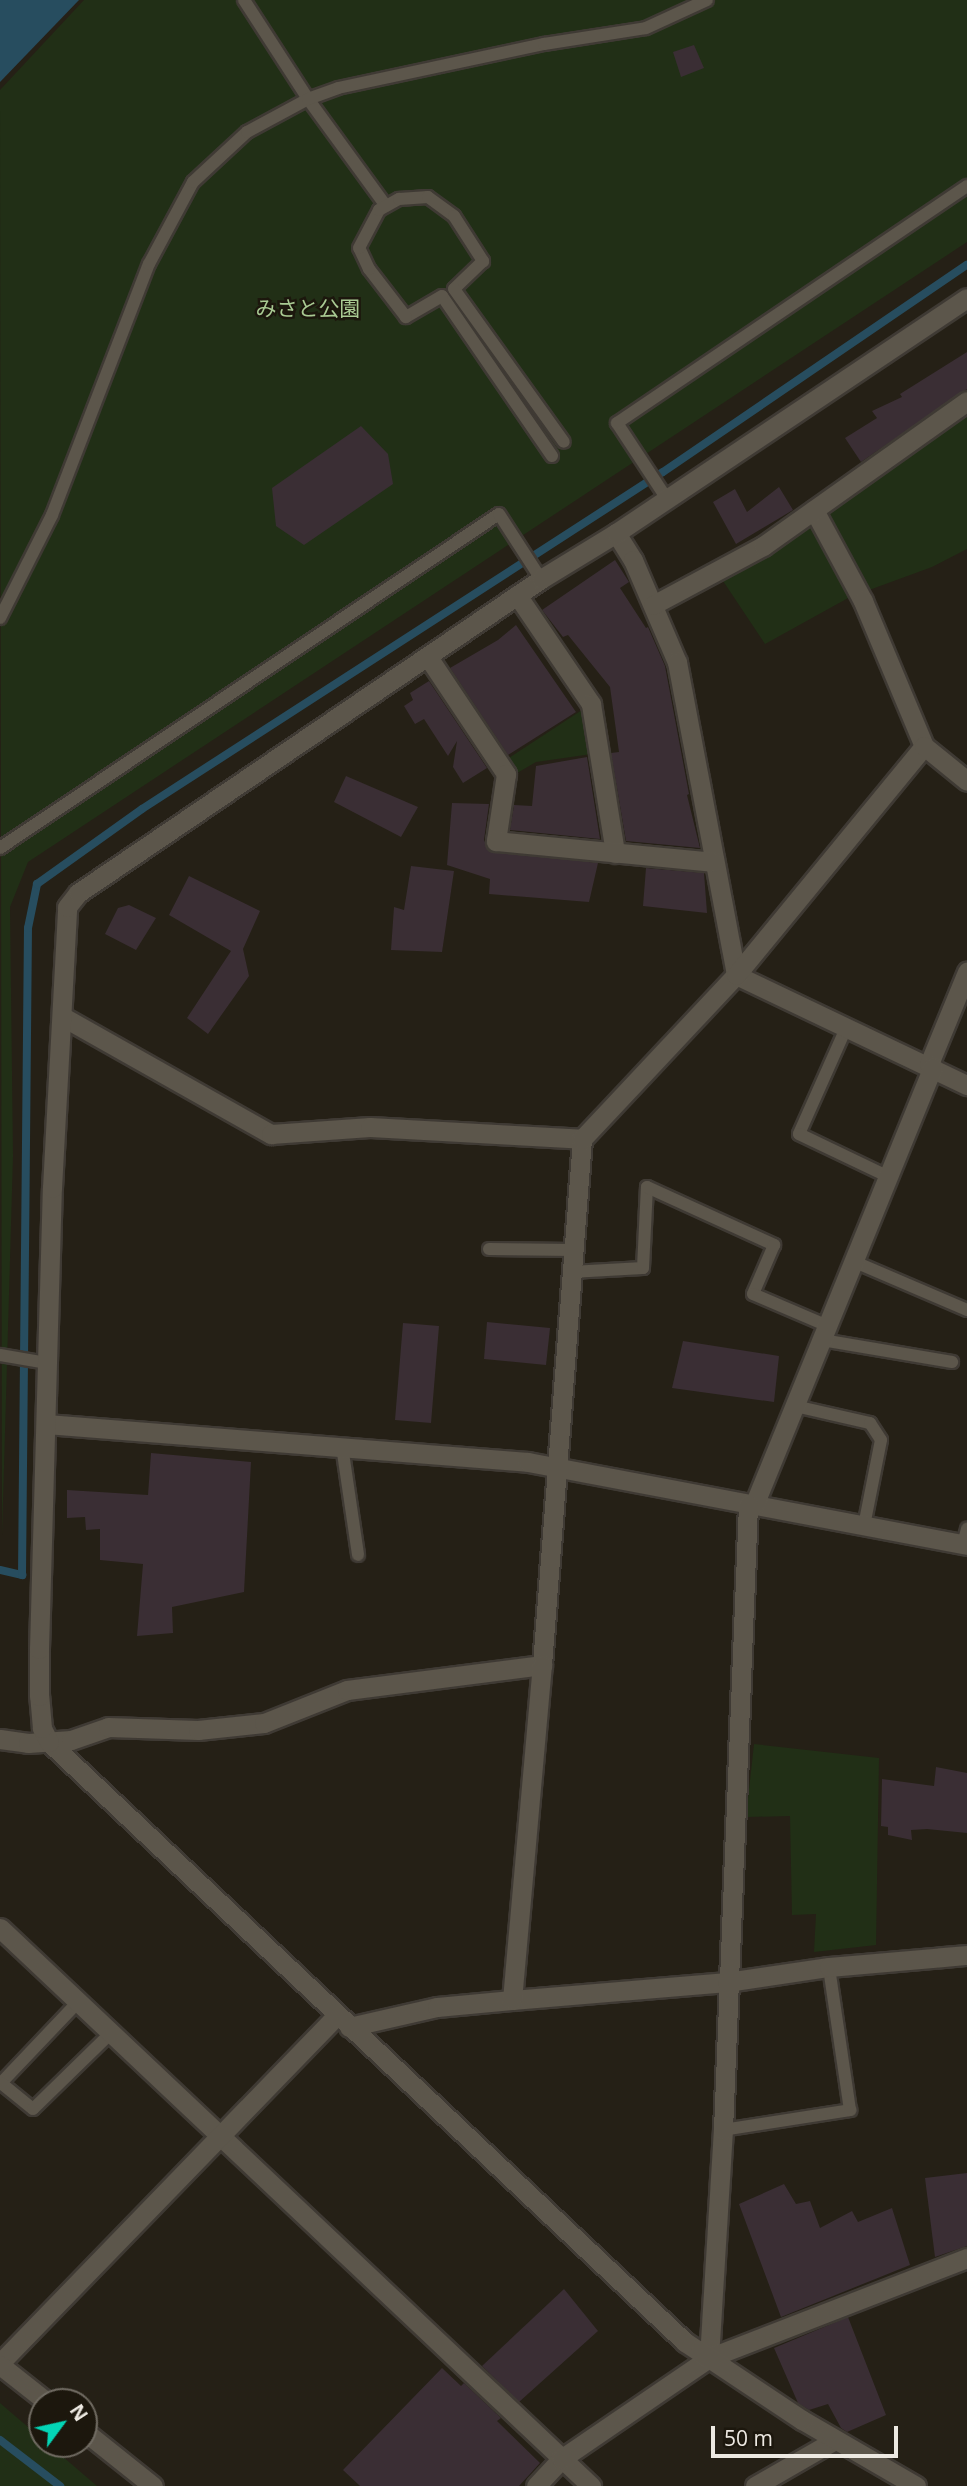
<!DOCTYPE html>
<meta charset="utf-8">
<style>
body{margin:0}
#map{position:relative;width:967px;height:2486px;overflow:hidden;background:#252016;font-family:"Open Sans","Noto Sans JP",sans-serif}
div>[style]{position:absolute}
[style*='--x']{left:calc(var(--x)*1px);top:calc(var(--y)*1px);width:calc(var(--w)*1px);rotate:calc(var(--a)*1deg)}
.green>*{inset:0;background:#212f16}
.water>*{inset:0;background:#274d5f}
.stream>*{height:8px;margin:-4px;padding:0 4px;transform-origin:4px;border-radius:4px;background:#274d5f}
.building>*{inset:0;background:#3a2e34}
.roads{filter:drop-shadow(2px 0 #3f3a34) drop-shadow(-2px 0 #3f3a34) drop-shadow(0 2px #3f3a34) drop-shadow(0 -2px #3f3a34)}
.service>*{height:12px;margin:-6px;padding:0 6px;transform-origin:6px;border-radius:6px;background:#5c564b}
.minor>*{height:19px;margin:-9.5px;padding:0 9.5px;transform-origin:9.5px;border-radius:9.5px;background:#5c564b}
.tertiary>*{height:19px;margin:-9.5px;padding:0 9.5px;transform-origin:9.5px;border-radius:9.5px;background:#5c564b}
span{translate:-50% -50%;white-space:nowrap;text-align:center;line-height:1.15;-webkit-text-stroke:5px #1c170d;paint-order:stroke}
.park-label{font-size:21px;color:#a9ca93}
.north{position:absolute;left:28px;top:2388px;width:70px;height:70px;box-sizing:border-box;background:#1c170d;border:2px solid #706b62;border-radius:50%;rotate:57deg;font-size:19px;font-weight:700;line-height:28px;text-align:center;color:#ede9e2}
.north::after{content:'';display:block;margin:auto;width:24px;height:32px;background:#03d5b6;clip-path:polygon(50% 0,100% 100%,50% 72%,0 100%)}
.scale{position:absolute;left:711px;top:2426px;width:187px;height:32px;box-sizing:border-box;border:4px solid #ede9e2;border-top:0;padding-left:9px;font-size:21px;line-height:24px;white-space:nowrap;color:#ede9e2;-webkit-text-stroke:5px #1c170d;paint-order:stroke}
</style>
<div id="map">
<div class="green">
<i style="clip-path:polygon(84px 0,967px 0,967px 242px,28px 862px,10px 907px,13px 1156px,2px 1536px,0 90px)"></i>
<i style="clip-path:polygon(967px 411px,967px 549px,932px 567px,850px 597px,765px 644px,723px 581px,833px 510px,896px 459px)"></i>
<i style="clip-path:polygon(582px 710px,592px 754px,536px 762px,512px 776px,504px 761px)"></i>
<i style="clip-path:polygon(754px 1744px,879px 1758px,876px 1945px,814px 1952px,816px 1914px,792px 1915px,790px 1816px,746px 1817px)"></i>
<i style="clip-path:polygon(0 2403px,42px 2439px,42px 2444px,48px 2444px,97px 2486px,0 2486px)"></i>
</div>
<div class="water">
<i style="clip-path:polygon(0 0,79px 0,0 82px)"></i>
</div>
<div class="stream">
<i style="--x:0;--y:1570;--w:23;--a:13"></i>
<i style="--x:22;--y:1575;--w:647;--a:-89.47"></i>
<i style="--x:28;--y:928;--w:45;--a:-78.4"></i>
<i style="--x:37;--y:884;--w:129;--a:-35.5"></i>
<i style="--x:142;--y:809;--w:620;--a:-32.9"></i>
<i style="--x:663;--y:472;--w:368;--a:-34.3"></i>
<i style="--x:0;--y:2440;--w:76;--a:37.5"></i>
</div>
<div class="building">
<i style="clip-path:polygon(694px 45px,704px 68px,681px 77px,673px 52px)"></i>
<i style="clip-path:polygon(967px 352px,967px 389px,861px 462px,845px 438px,877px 418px,872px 411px,902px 397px,900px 394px)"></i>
<i style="clip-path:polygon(361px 426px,388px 454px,393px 484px,304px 545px,276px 526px,272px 488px)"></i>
<i style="clip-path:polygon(779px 487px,793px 510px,736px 544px,713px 502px,735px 489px,747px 512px)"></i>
<i style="clip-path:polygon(615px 560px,629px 582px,620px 588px,646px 628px,648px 627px,665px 666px,689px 794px,687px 795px,700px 848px,626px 841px,611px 753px,619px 752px,610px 687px,568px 635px,563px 637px,542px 610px)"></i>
<i style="clip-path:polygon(516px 625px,576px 712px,508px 755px,450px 668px,498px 640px)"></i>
<i style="clip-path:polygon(429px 681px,487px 768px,463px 783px,453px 767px,457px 741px,448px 756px,424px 719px,415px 724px,404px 706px,413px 700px,410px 693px)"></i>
<i style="clip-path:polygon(587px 757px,600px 839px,510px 830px,514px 805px,532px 806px,536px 766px)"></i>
<i style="clip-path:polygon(346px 776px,418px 807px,401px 837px,334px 802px)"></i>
<i style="clip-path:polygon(452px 803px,489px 804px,484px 840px,489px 851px,598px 863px,589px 902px,489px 894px,490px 879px,447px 865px)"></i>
<i style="clip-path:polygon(411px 866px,454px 871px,442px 952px,391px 950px,394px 907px,404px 910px)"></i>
<i style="clip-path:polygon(646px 868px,704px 873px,707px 913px,643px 906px)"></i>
<i style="clip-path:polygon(189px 876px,260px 911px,243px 949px,249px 976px,208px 1034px,187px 1018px,231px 951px,169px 915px)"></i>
<i style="clip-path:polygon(129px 905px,156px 918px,136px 950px,105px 934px,118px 908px)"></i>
<i style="clip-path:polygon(487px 1322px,550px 1328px,546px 1365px,484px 1359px)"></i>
<i style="clip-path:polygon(403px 1323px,439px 1326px,431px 1423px,395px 1420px)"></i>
<i style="clip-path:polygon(683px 1341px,779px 1356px,774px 1402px,672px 1388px)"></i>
<i style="clip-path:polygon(151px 1453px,251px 1462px,244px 1592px,172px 1607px,173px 1633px,137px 1636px,143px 1564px,100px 1560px,100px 1529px,86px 1530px,85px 1517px,67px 1518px,67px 1490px,148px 1495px)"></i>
<i style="clip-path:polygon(936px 1767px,967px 1773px,967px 1833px,927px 1829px,911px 1830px,912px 1840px,888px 1835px,888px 1827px,881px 1826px,882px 1779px,934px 1786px)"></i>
<i style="clip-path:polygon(967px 2173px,967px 2246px,935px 2257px,925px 2178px)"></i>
<i style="clip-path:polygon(784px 2184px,796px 2204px,810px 2201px,820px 2228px,852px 2211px,858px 2222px,892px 2208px,910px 2265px,781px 2317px,739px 2204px)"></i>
<i style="clip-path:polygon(564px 2289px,598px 2331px,519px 2402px,482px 2366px)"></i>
<i style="clip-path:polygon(848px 2317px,886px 2415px,847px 2432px,841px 2428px,828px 2404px,809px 2410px,798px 2403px,774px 2348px)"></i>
<i style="clip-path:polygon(442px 2368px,461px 2386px,464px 2383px,501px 2418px,497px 2421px,540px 2463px,519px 2486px,360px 2486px,343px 2470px)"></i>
</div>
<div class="roads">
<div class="service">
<i style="--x:244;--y:0;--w:118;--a:57.1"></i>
<i style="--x:308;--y:99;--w:132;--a:53.9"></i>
<i style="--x:552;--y:456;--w:194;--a:-124.5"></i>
<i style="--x:442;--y:296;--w:42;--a:149.7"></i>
<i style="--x:406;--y:317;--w:61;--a:-127.6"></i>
<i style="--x:369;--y:269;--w:23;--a:-115"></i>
<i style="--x:359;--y:248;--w:43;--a:-62.2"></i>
<i style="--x:379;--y:210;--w:23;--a:-29"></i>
<i style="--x:399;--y:199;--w:29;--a:-4"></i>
<i style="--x:428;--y:197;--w:32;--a:36"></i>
<i style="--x:454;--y:216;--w:54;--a:57.2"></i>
<i style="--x:483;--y:261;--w:40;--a:136"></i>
<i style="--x:454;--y:289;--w:188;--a:54.3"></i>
<i style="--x:667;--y:499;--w:91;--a:-123.3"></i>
<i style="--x:617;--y:423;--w:423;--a:-34.1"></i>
<i style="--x:0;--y:618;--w:115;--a:-63.2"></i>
<i style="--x:52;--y:515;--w:269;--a:-68.9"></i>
<i style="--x:149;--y:264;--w:93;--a:-61.8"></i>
<i style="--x:193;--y:182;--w:74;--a:-42.8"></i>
<i style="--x:247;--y:132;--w:69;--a:-28.4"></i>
<i style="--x:308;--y:99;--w:32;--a:-20"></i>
<i style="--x:338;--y:88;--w:211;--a:-12.1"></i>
<i style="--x:544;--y:44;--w:103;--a:-8.9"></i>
<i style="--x:646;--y:28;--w:67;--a:-24.7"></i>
<i style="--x:0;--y:848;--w:600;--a:-33.8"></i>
<i style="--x:499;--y:514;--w:77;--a:57.1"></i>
<i style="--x:847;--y:1026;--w:118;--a:114"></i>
<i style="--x:799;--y:1134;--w:100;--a:25.5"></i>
<i style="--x:489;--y:1249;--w:84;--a:0.7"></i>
<i style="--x:855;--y:1262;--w:122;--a:23.2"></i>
<i style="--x:571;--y:1272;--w:72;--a:-3.2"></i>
<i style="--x:643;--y:1268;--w:81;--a:-87.2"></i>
<i style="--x:647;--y:1187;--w:140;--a:24.5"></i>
<i style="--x:774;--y:1245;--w:53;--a:113.2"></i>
<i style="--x:753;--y:1294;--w:82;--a:23.1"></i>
<i style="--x:822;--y:1340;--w:132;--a:9.6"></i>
<i style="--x:0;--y:1355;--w:48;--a:9.7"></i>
<i style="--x:795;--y:1406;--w:77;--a:12.8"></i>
<i style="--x:870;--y:1423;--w:20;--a:57"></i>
<i style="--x:881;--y:1440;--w:88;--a:101.2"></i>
<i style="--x:342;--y:1446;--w:110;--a:81.6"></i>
<i style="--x:963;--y:1544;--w:16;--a:-75"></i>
<i style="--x:78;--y:2002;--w:112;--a:133.5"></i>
<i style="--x:1;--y:2083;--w:41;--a:39.1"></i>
<i style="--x:33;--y:2109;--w:109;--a:-44.3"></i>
<i style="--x:723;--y:2130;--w:129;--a:-8.9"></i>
<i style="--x:850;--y:2110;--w:145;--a:-98.4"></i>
</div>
<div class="minor">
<i style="--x:814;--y:510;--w:103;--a:61.7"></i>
<i style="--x:863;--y:601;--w:157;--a:67.2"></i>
<i style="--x:616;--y:533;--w:32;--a:58"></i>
<i style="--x:633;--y:560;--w:111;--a:66.7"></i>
<i style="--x:677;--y:662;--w:319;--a:79.3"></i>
<i style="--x:736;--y:975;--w:256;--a:25.5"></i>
<i style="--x:517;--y:595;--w:132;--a:55.8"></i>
<i style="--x:591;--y:704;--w:151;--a:80.8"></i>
<i style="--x:653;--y:605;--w:125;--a:-28.2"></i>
<i style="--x:763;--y:546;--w:250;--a:-35.4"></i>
<i style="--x:428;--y:657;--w:141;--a:56.3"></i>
<i style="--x:506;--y:774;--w:68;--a:98.5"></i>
<i style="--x:496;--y:841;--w:218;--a:5.5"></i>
<i style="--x:63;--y:1017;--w:239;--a:29.4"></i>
<i style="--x:271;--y:1134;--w:99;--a:-4"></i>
<i style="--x:370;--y:1127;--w:212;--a:3.2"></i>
<i style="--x:929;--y:1064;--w:100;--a:-67.6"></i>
<i style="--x:46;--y:1424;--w:483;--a:4.5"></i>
<i style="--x:528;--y:1462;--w:447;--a:10.7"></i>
<i style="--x:754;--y:1505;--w:473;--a:-67.8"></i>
<i style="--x:0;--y:1739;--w:28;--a:8"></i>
<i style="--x:28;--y:1743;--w:43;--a:-4"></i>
<i style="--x:71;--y:1740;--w:39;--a:-19"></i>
<i style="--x:108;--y:1727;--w:90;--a:1.9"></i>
<i style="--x:198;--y:1730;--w:66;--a:-6.1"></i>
<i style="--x:264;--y:1723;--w:89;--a:-21.7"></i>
<i style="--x:347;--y:1690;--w:197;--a:-7.3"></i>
<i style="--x:542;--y:1665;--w:528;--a:-85.65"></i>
<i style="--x:582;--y:1139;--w:225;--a:-46.8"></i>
<i style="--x:736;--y:975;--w:296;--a:-50.6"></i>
<i style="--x:924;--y:746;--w:55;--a:39.1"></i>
<i style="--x:0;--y:1928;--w:813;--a:43.35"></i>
<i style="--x:512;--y:2000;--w:216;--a:-4.8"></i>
<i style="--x:727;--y:1982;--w:103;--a:-8.4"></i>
<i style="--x:829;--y:1967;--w:139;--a:-5"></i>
<i style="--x:349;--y:2027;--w:90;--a:-12.8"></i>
<i style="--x:437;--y:2007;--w:75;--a:-5.3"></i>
<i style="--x:512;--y:2000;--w:336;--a:-84.9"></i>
<i style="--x:709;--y:2358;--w:228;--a:-86.5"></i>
<i style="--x:723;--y:2130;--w:626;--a:-87.71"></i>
<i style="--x:0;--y:2363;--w:484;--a:-45.9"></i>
<i style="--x:0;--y:2365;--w:60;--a:38.2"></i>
<i style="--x:84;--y:2431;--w:88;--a:38.6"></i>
<i style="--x:536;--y:2486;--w:37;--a:-47"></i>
<i style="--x:561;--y:2459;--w:179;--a:-34.3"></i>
<i style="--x:709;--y:2358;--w:277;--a:-21.2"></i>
<i style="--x:755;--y:2486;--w:92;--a:-29.9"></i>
</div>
<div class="tertiary">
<i style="--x:916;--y:2486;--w:132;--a:-149.9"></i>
<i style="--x:802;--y:2420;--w:141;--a:-146.3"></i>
<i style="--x:685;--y:2342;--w:874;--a:-136.67"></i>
<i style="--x:49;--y:1742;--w:16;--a:-117"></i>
<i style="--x:42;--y:1728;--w:32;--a:-95"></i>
<i style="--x:39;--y:1696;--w:47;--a:-90"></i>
<i style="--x:39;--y:1649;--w:461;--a:-88.4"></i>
<i style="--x:52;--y:1188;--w:281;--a:-86.9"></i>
<i style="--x:67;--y:907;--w:18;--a:-52"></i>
<i style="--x:78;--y:893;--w:559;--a:-34.14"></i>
<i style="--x:541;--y:579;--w:88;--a:-31.5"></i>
<i style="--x:616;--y:533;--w:422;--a:-33.8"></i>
</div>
</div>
<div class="park-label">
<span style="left:308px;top:308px">みさと公園</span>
</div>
<div class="north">N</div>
<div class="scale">50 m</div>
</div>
